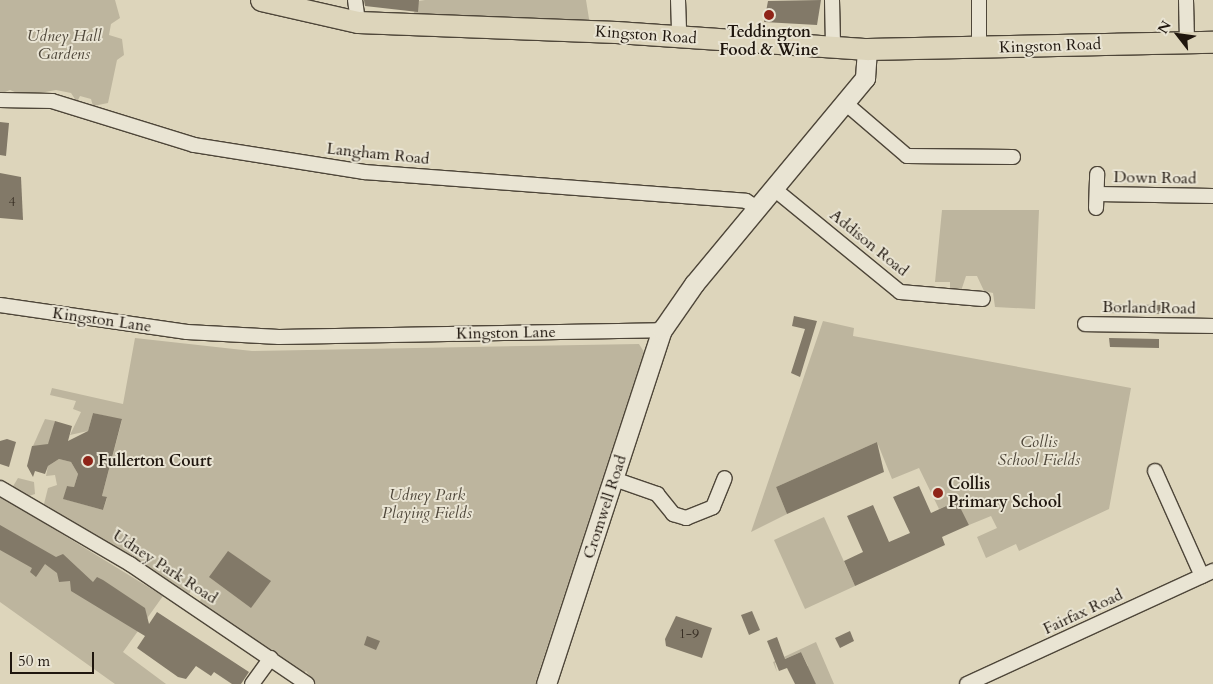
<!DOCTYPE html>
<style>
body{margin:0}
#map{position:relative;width:1213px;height:684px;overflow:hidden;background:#ddd5bb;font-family:Cardo,serif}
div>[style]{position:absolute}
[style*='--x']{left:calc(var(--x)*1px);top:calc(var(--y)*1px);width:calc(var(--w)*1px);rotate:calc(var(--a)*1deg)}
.green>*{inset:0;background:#bdb59e}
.building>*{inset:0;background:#827968}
.roads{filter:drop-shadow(1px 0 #4e4639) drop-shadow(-1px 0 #4e4639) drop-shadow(0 1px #4e4639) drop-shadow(0 -1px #4e4639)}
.minor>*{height:14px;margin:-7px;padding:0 7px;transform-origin:7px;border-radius:7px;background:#e9e4d3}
.secondary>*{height:19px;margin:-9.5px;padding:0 9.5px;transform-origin:9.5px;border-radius:9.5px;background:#e9e4d3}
.primary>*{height:21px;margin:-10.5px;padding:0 10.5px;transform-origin:10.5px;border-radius:10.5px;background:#ddd5bb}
.dots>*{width:14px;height:14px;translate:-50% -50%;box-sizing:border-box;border:2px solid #e9e4d3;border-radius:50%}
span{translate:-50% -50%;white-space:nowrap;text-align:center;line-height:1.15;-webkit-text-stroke:4px #e9e4d3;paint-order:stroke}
.number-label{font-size:14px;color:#382f24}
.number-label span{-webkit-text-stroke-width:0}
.poi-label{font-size:16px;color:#1f160e;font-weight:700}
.left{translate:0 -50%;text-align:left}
.street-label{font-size:16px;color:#1f160e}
.park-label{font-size:16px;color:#4e4639;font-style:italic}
.north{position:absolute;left:1153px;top:10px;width:50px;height:50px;-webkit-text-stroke:4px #e9e4d3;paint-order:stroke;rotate:300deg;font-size:14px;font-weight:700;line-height:20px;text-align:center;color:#1f160e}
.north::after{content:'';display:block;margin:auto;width:18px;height:22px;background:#1f160e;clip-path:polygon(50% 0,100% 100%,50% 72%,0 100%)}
.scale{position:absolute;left:10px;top:652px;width:84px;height:22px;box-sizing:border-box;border:2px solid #1f160e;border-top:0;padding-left:6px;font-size:15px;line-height:18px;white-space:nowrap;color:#1f160e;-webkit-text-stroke:4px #e9e4d3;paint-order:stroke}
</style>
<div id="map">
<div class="green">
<i style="clip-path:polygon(0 0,115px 0,120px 18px,111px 24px,109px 35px,122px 39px,124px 55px,117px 60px,108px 103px,93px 106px,91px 99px,80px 96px,77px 102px,71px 93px,56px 90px,24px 96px,10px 90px,0 94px)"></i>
<i style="clip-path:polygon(425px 0,586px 0,590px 25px,458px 22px,454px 15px,413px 15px,419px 1px)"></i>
<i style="clip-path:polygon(942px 210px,1039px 210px,1035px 309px,995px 307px,993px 293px,984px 291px,977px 276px,966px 276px,961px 291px,950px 290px,950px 282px,935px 282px)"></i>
<i style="clip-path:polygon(823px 321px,854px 328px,853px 336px,1131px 388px,1109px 509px,1019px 551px,1016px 544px,986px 558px,977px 537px,997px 528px,991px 516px,969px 525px,957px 501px,939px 509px,919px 468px,892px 479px,877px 442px,776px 487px,787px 514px,751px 532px)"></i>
<i style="clip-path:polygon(135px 338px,252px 351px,639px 344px,644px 352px,535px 684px,315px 684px,306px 671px,303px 674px,199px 602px,204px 596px,196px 591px,192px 589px,189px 594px,44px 504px,48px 488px,57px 485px,55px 475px,46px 476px,48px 466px,59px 459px,71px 462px,78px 474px,74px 487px,67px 486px,64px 499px,103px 510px,107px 498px,102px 496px,122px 420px,93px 413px,88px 431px,70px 435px,81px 412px,73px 409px,76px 401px,50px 395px,52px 388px,123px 404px)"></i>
<i style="clip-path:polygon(45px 419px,55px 421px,51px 442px,41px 448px,33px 446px)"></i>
<i style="clip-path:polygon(18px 478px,34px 482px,35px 494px,29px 496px,12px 488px)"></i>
<i style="clip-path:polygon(0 496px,163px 596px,123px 652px,166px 684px,115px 684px,0 602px)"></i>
<i style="clip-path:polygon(824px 517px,855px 586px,805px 609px,774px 540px)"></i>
<i style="clip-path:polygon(816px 642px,834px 684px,816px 684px,803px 668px,808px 666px,801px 652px,775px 663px,777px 672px,773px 662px)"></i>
</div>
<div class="building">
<i style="clip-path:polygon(364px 0,419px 0,418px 12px,365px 6px)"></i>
<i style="clip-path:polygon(821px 0,817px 25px,764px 22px,768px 1px)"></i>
<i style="clip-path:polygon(0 122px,9px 123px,6px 156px,0 155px)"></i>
<i style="clip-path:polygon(0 173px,21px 177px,23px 220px,0 218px)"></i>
<i style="clip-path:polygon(1110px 304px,1162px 305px,1162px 314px,1109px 313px)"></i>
<i style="clip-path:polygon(794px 316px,817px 321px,800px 377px,791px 373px,805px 329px,792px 326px)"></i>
<i style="clip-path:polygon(1109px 338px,1159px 339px,1159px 348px,1110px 347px)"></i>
<i style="clip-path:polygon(93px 413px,122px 419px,102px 496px,107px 497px,103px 510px,63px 499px,67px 486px,74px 487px,78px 474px,71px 462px,59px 459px,48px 466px,45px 474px,35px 471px,33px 477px,27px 466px,32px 446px,48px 444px,55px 421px,72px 426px,68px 441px,88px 431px)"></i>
<i style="clip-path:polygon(7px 439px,16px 442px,9px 467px,0 464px,0 441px)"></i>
<i style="clip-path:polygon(877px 442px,884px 472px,787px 514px,776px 487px)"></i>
<i style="clip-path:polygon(919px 486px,931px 513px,957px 501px,969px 525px,942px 537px,945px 545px,855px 586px,844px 561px,863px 552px,847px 516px,873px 505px,889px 542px,910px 533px,893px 497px)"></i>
<i style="clip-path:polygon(0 525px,56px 557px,63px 554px,93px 582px,97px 577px,103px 580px,145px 608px,149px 624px,157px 612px,249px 672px,241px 684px,232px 684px,214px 672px,211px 676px,196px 666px,186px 679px,178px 677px,137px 648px,145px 636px,71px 591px,70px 581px,59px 582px,57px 573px,45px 564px,36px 577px,30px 572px,32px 568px,0 550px)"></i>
<i style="clip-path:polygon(228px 551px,271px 581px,251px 608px,209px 577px)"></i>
<i style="clip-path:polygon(752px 611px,760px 630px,749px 635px,741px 615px)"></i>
<i style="clip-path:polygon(676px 616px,712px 628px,702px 658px,666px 646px,665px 639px)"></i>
<i style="clip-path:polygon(850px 631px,854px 641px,840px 648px,835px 638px)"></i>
<i style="clip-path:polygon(367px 636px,380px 641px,376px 650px,364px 645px)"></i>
<i style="clip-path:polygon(777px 637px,785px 659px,801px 652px,816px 684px,795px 684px,787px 668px,779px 671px,767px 641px)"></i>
</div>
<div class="roads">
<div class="minor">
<i style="--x:355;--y:0;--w:22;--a:82"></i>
<i style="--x:678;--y:0;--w:37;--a:88"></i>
<i style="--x:832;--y:0;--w:45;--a:88.7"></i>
<i style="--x:979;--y:0;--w:48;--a:90"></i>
<i style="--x:1186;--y:0;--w:42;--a:88.6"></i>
<i style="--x:0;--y:100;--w:52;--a:1.1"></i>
<i style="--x:52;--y:101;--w:149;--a:17.2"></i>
<i style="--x:194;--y:145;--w:172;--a:9"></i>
<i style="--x:364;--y:172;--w:383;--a:4.3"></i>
<i style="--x:746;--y:201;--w:13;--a:32"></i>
<i style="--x:844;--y:102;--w:83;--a:40.6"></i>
<i style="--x:907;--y:156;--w:106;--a:0.5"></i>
<i style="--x:773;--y:188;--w:164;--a:39.3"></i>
<i style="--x:900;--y:292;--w:83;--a:4.8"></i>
<i style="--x:1097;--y:194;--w:116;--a:1"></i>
<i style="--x:1096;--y:208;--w:34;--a:-88"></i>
<i style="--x:0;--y:305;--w:189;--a:8.2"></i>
<i style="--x:187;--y:332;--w:92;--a:3.1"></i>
<i style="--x:279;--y:337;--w:383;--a:-1"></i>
<i style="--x:1085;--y:324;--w:128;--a:0.9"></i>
<i style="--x:1155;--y:471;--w:115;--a:65.9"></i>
<i style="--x:614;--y:479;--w:46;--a:19.2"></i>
<i style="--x:657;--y:494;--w:26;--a:51"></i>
<i style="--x:673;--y:514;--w:14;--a:17"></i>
<i style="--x:686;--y:518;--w:29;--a:-22"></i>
<i style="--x:713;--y:507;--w:31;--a:-68"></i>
<i style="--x:0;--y:488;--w:151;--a:30.3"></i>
<i style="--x:130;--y:564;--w:214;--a:34.1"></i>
<i style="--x:252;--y:684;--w:32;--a:-54"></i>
<i style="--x:967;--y:684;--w:271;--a:-24.7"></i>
</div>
<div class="secondary">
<i style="--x:546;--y:684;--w:373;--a:-71.9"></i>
<i style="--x:662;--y:330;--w:56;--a:-55.2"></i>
<i style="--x:694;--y:284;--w:268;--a:-50.3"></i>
<i style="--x:865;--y:78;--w:29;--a:-86"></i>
</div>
<div class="primary">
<i style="--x:261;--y:0;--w:99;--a:12.8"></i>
<i style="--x:358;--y:22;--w:258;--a:2.2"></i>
<i style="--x:616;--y:32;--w:252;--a:3.9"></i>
<i style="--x:867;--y:49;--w:346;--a:-1.2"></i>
</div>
</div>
<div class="dots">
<i style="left:769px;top:15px;background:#8f2418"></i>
<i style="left:88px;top:461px;background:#8f2418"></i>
<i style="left:938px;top:493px;background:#8f2418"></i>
</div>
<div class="number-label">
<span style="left:12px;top:202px">4</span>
<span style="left:689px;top:634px">1-9</span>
</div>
<div class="poi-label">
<span style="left:769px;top:41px">Teddington<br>Food &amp; Wine</span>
<span class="left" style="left:98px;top:461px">Fullerton Court</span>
<span class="left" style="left:948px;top:493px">Collis<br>Primary School</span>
</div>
<div class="street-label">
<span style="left:646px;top:35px;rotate:4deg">Kingston Road</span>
<span style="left:1050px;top:46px;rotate:-2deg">Kingston Road</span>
<span style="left:378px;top:154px;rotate:6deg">Langham Road</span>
<span style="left:1155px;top:178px;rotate:1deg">Down Road</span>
<span style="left:869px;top:243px;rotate:39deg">Addison Road</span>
<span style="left:1149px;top:308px;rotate:1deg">Borland Road</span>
<span style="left:102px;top:320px;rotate:8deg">Kingston Lane</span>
<span style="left:506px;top:333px;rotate:-1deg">Kingston Lane</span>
<span style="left:605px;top:507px;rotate:-72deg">Cromwell Road</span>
<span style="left:165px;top:567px;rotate:33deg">Udney Park Road</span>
<span style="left:1083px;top:612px;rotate:-25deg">Fairfax Road</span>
</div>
<div class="park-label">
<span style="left:64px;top:45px">Udney Hall<br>Gardens</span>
<span style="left:1039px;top:451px">Collis<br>School Fields</span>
<span style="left:427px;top:504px">Udney Park<br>Playing Fields</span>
</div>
<div class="north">N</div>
<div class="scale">50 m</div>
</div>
